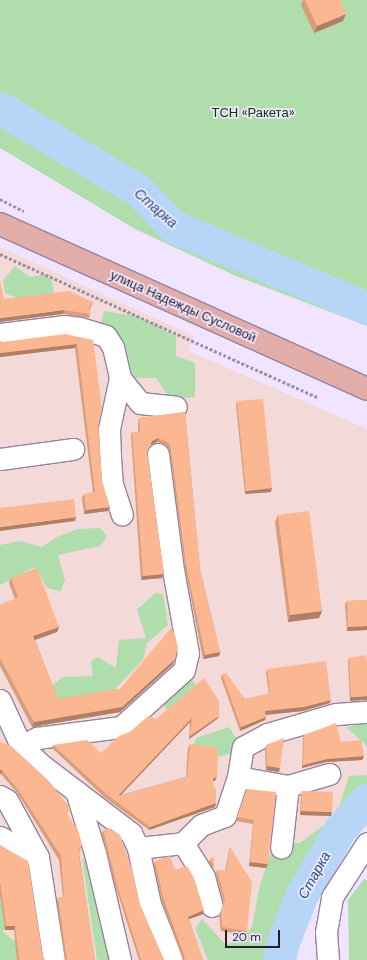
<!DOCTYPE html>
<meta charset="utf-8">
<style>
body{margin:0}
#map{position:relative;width:367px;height:960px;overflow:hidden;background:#f0e4fe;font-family:"DM Sans",sans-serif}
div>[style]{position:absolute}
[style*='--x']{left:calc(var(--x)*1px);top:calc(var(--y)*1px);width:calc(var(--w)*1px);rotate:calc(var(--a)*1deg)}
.industrial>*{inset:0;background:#f4d9d9}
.green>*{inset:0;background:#b0ddac}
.river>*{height:33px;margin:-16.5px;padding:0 16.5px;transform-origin:16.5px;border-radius:16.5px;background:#b7d6f7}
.path>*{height:2.5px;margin-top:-1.25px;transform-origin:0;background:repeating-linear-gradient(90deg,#9a91a5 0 3px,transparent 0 5px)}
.roads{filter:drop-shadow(1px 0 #9384a2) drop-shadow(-1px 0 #9384a2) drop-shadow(0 1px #9384a2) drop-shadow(0 -1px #9384a2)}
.minor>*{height:21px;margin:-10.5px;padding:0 10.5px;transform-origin:10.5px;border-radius:10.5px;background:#fff}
.major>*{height:22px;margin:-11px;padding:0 11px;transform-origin:11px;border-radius:11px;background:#e2ada9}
.wall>*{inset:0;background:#d89d7d}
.shaded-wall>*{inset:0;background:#b08066}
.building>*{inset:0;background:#fbb791}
span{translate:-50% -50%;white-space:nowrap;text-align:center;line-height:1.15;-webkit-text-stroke:3.5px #f0e4fe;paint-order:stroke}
.park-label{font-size:13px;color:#043b03}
.street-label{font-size:13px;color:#251f2b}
.water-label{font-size:14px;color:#1c5384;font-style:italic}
.scale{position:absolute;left:225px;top:930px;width:55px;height:18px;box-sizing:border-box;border:2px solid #251f2b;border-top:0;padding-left:5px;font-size:12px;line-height:14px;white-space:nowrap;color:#251f2b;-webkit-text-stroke:3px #f0e4fe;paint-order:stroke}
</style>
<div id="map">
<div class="industrial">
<i style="clip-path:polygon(0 247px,194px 336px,189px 351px,367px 429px,367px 779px,232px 960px,0 960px)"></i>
</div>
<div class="green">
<i style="clip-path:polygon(0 0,367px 0,367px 326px,236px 276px,135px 229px,0 148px)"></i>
<i style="clip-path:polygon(15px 266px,30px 277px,45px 275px,52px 281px,54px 294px,36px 306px,5px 293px,3px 280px)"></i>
<i style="clip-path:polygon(104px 311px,140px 317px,176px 336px,176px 356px,195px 363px,195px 397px,171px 399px,156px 378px,133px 378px,124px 342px,101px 323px)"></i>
<i style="clip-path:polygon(100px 528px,107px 536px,100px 546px,58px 555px,65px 580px,61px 591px,47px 588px,35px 567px,0 585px,0 545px,20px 541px,42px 547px,57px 537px,78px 529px)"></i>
<i style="clip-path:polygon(155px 593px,163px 594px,168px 625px,147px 643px,143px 660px,114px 690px,43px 704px,38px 696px,63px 677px,93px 676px,91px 661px,98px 657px,116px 668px,119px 640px,146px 638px,137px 610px)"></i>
<i style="clip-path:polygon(188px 673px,201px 693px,178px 722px,162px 704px)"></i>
<i style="clip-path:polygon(367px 719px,367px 746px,347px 728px)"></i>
<i style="clip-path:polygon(229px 727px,238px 741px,231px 753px,200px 763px,191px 754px,196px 738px)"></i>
<i style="clip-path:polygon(367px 775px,367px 790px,360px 796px,320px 877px,298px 928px,292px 960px,208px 960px,195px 928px,202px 919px,226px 945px,240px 939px,252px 927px,259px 889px,274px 843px,300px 843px,336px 816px,349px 776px)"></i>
<i style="clip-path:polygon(82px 858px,92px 864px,93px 895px,101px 903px,112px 960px,97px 960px)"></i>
<i style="clip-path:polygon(364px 879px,367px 880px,367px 960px,349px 960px,348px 900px)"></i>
<i style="clip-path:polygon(0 891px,19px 902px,3px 932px,24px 948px,25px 960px,0 960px)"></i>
</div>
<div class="river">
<i style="--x:0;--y:108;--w:162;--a:30.8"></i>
<i style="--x:139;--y:191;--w:50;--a:45.8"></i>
<i style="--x:174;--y:227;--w:209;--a:22.8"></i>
<i style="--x:279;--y:960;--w:15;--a:-79"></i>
<i style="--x:282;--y:945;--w:53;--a:-68.8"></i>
<i style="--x:301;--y:896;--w:78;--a:-59.8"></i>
<i style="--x:340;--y:829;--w:40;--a:-48"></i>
</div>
<div class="path">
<i style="--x:0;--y:199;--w:27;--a:27"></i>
<i style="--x:0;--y:254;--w:348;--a:24.3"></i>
</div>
<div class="roads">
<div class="minor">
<i style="--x:0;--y:334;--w:64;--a:-7.1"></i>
<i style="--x:64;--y:326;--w:16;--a:7"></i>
<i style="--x:80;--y:328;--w:27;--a:17"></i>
<i style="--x:106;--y:336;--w:13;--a:58"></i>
<i style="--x:113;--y:347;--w:32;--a:77"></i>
<i style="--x:120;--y:378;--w:52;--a:102.2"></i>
<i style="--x:109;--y:429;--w:28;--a:88"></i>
<i style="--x:110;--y:457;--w:27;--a:86"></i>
<i style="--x:112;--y:484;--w:32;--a:72"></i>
<i style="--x:120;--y:378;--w:32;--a:51"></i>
<i style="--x:140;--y:403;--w:36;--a:6"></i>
<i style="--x:0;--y:459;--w:74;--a:-7.8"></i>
<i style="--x:0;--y:700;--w:51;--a:65.5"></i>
<i style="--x:21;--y:746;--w:25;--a:43"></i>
<i style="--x:39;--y:763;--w:116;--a:37.3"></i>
<i style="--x:131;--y:833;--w:17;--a:65"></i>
<i style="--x:138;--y:848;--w:57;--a:77.9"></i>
<i style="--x:150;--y:904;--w:60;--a:68.6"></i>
<i style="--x:21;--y:746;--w:18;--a:-27"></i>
<i style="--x:37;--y:738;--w:85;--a:-7.5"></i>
<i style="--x:121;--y:727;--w:85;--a:-42.1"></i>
<i style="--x:184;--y:670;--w:17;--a:-77"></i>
<i style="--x:188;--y:653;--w:84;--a:-100.2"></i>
<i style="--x:173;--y:570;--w:117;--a:-97.4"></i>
<i style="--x:238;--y:777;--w:51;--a:10.2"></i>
<i style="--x:288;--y:786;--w:62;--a:96.4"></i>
<i style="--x:288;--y:786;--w:43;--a:-16.3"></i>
<i style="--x:76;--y:791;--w:65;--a:73"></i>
<i style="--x:95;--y:853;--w:110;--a:76.8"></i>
<i style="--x:0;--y:796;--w:8;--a:30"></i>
<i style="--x:7;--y:800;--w:65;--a:61.5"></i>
<i style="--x:38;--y:857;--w:104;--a:81.2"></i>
<i style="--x:0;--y:837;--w:43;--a:27.8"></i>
<i style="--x:183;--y:843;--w:25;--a:-45"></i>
<i style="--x:201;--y:825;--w:26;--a:-21"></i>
<i style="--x:225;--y:816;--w:41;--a:-71.6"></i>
<i style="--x:238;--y:777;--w:30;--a:-81"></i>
<i style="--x:243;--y:747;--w:27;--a:-28"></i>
<i style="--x:267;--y:734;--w:72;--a:-16.2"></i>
<i style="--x:336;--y:714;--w:31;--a:-4"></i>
<i style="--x:138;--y:848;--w:45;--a:-6.3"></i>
<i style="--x:183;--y:843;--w:40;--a:58"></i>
<i style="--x:204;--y:877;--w:30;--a:75"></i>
<i style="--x:328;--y:960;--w:28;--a:-94"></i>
<i style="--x:326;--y:932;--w:36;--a:-80"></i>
<i style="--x:332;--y:897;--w:64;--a:-57.1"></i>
</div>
<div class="major">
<i style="--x:0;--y:224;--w:402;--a:24.2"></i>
</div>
</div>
<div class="wall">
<i style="clip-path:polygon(303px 0,305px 0,343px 21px,314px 33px,301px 5px)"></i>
<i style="clip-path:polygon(4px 299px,93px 302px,90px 310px,90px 314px,89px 318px,63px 314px)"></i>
<i style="clip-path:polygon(93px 340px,102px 481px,108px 511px,84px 514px,82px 498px,84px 494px,93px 493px,75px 348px,0 357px,0 341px,3px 342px)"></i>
<i style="clip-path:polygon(237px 401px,271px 492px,245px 494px,236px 405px)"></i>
<i style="clip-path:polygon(185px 412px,200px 569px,220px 652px,219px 656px,203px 659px,185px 568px,170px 452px,167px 446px,157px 442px,150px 445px,147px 452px,164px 574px,162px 578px,141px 580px,131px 436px,132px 432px,138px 432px,138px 422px,139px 418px)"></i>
<i style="clip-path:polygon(278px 515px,322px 611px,319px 618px,288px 622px,275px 522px)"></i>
<i style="clip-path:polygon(11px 578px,59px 627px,57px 632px,35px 640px,58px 699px,120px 689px,173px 664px,120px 712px,32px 727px,0 666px,0 605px,15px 599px,9px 583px)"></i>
<i style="clip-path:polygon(367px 600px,367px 630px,347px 631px,345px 605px,347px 601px)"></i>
<i style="clip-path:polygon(349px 658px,367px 663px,350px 701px,348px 661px)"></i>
<i style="clip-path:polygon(267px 669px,330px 703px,303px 711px,266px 715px,266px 717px,265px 720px,240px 731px,221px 678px,222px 674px,245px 699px,269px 694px,266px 673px)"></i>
<i style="clip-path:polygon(219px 716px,217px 719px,189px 739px,190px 722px,121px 795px,186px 777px,188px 748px,190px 744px,215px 781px,213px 781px,215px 807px,149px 830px,104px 797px,52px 748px,53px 745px,101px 753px,130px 732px,156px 719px)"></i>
<i style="clip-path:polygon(304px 735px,341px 742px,364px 756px,362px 760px,326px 762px,302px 768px,303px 738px)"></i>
<i style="clip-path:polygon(0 742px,70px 808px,67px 814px,81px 848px,79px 852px,95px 960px,65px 960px,57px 902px,58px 898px,63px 897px,59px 860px,18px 794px,1px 774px,0 774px)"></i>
<i style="clip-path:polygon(266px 745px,279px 772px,266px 770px,265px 749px)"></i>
<i style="clip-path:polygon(247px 789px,266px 868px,249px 866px,253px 824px,236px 821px)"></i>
<i style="clip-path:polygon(302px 791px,331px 816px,300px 815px,301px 795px)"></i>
<i style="clip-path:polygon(103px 830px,140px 905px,164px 960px,139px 960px,115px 885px,102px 834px)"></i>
<i style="clip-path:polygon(0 845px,43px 958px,45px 960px,17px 960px,14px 930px,5px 930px,0 894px)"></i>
<i style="clip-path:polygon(230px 847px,247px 931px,246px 935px,221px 931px,219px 915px,224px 903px,216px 874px,217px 870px,225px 871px,229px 851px)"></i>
<i style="clip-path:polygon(210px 859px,214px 865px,213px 868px,209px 862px)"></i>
<i style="clip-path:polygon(155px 861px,175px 870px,203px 914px,189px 919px,203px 960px,183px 960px,162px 901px,154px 865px)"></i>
</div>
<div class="shaded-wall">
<i style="clip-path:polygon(346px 14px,343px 21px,314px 33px,317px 26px)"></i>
<i style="clip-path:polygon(64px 310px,63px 314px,0 322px,0 318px)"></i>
<i style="clip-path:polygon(77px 344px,75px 348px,0 357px,0 353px)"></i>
<i style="clip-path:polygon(158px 438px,157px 442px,150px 445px,152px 441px)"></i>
<i style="clip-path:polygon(272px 488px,271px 492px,245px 494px,246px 491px)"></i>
<i style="clip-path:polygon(110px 507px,108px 511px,84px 514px,86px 510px)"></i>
<i style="clip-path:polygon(76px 517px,75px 521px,0 531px,0 527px)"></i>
<i style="clip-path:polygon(164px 574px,162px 578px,141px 580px,143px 576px)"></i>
<i style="clip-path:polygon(322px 611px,319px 618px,288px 622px,290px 615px)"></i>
<i style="clip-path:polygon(367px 626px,367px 630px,347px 631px,348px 627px)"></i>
<i style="clip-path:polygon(59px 627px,57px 632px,32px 641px,33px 636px)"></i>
<i style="clip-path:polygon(220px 652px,219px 656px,203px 659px,205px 655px)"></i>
<i style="clip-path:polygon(175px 659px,173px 664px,120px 712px,32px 727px,34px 722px,122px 707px)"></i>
<i style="clip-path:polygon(367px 696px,367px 700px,350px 701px,351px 697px)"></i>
<i style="clip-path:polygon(331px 700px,330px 703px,303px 711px,263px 715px,265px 711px)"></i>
<i style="clip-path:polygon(219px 716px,217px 719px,189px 739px,190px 736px)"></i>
<i style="clip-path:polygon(266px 717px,265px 720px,240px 731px,241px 727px)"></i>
<i style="clip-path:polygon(192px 718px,190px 722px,116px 800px,118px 796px)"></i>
<i style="clip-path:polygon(364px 756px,362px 760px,326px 762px,302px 768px,303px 765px,327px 759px)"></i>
<i style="clip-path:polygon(267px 766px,280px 768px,279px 772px,266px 770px)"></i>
<i style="clip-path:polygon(0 770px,2px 770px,1px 774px,0 774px)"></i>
<i style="clip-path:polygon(217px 777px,215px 781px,212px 781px,213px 778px)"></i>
<i style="clip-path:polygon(216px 803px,215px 807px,149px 830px,150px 827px)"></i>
<i style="clip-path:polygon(301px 811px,332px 812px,331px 816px,300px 815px)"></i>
<i style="clip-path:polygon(250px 862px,268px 864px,266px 868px,249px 866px)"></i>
<i style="clip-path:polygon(204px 910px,203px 914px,187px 920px,188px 917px)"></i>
<i style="clip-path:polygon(6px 926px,15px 926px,14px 930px,5px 930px)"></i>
</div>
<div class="building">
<i style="clip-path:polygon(305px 0,340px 0,346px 14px,317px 26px)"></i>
<i style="clip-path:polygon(0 280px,4px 299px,69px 291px,93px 302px,89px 308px,90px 314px,64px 310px,0 318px)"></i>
<i style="clip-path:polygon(65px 334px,93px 340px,102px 408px,98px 425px,102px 481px,110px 507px,86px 510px,84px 494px,95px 492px,77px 344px,0 353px,0 341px,3px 342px)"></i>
<i style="clip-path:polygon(263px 399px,272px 488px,246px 491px,237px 401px)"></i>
<i style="clip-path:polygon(185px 412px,200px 569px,220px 652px,205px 655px,186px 565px,171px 449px,169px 443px,158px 438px,152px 441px,147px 452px,164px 574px,143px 576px,132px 432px,140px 432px,139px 418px)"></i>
<i style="clip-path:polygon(74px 499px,76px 517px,0 527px,0 508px)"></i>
<i style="clip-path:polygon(309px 511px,322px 611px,290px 615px,278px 515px)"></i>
<i style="clip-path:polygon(37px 568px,59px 627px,33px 636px,58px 699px,120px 689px,171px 628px,175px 635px,178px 648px,175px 659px,122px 707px,34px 722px,0 658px,0 605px,18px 597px,11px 578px)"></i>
<i style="clip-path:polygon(367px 600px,367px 626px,348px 627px,347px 601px)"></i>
<i style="clip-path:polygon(366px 655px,367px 663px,367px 696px,351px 697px,349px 658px)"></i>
<i style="clip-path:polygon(326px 661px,331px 700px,304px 707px,265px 711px,266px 717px,241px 727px,222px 674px,226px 673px,245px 699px,270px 693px,267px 669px)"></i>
<i style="clip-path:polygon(204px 678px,219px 701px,219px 716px,190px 736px,192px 718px,118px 796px,187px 777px,190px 744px,218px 748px,217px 777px,213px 778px,214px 788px,216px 788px,216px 803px,150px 827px,105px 793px,53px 745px,87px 740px,101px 753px,119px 736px,130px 732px,148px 716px,156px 719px)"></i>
<i style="clip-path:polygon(336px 723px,341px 742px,361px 740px,364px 756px,327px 759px,303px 765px,304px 735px)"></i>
<i style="clip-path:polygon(284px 738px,280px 768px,267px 766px,266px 745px)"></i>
<i style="clip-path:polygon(0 742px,11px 746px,49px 781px,70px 808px,67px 814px,78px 830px,82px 845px,78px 850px,95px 960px,67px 960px,58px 898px,64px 897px,61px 856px,19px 791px,2px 770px,0 770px)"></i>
<i style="clip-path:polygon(247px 789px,276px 792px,268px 864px,250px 862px,254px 820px,237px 817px)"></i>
<i style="clip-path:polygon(302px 791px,333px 792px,332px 812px,301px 811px)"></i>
<i style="clip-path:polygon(110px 828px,120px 835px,132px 869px,140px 905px,164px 960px,141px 960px,116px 882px,103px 830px)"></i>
<i style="clip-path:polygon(0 845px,28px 861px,43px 958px,45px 960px,19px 960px,15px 926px,6px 926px,0 881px)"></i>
<i style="clip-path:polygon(230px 847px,252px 882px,247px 931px,222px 927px,221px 912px,225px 900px,217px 870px,226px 871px)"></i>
<i style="clip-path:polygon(170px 856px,175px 870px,187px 866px,194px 878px,204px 910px,188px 917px,203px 960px,184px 960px,185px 958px,163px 897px,155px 861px)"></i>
<i style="clip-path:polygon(214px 857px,214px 865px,210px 859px)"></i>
</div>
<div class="park-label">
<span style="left:253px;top:113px">ТСН «Ракета»</span>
</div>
<div class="street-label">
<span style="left:183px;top:307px;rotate:24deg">улица Надежды Сусловой</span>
</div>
<div class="water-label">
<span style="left:156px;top:208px;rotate:41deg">Старка</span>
<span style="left:314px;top:875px;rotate:-61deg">Старка</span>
</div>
<div class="scale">20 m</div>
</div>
